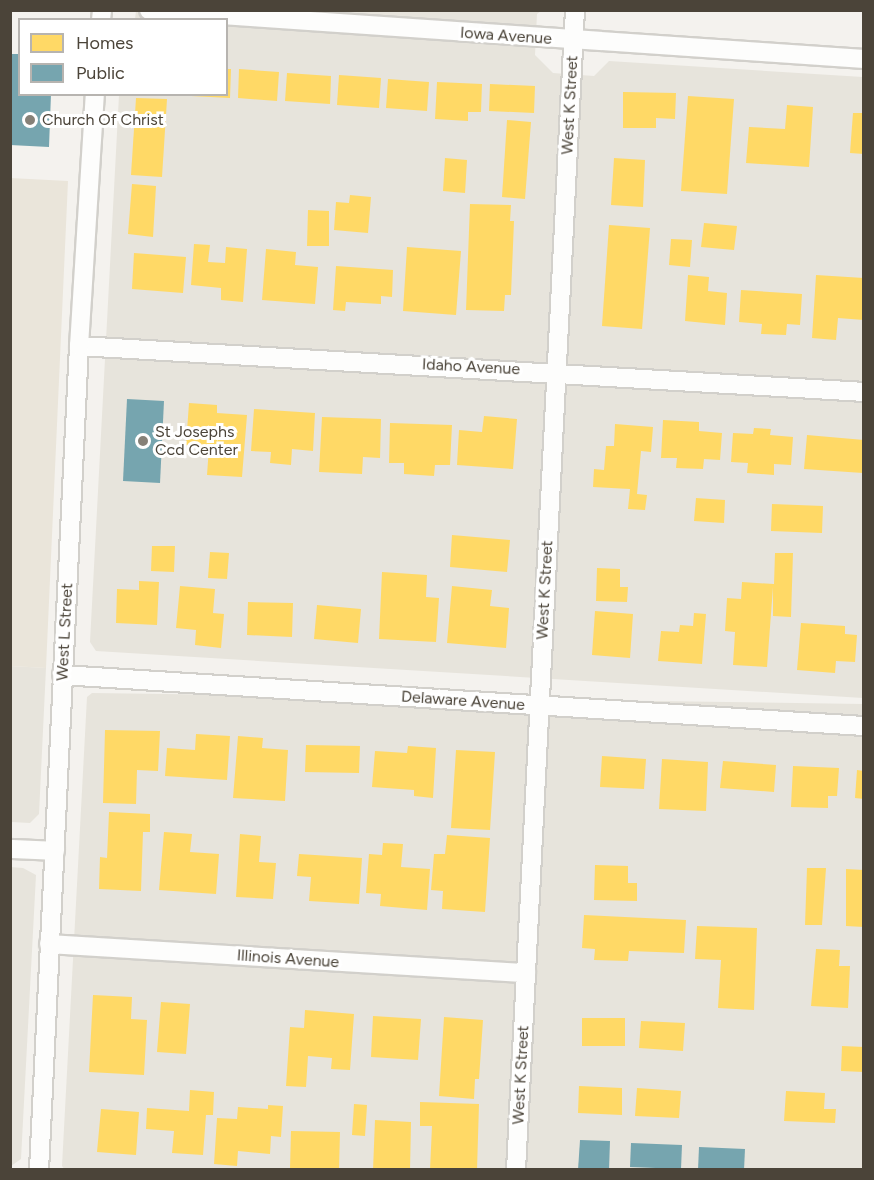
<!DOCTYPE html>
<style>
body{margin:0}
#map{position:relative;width:874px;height:1180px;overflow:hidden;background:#f4f2ee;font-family:Figtree,sans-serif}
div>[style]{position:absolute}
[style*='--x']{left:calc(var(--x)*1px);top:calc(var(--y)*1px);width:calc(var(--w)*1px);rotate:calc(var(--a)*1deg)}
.residential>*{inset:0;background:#e7e4dc}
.education>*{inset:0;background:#eae5da}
.homes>*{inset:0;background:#ffd966}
.public>*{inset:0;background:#76a5af}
.roads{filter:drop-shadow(2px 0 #d2d0cb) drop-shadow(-2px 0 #d2d0cb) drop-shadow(0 2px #d2d0cb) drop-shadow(0 -2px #d2d0cb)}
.minor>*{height:18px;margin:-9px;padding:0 9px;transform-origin:9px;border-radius:9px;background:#fdfdfc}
.dots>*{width:16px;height:16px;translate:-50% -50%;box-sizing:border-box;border:3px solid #fff;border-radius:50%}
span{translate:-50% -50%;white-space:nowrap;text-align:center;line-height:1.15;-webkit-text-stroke:6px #fff;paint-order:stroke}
.street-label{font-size:16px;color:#4b4439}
.poi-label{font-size:16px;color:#4b4439}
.left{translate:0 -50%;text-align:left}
.frame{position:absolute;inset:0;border:12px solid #4b4439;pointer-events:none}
.legend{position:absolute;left:18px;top:18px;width:210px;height:78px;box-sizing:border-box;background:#fff;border:2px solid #b7b4b0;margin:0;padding:8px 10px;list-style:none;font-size:18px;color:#4b4439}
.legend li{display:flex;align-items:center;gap:12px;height:30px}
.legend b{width:30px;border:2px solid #b7b4b0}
</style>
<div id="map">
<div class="residential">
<i style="clip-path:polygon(136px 11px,541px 11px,537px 14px,535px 55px,553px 73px,594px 76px,609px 61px,863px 77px,863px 698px,96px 651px,90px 642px,119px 95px,226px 94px,226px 20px,135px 19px)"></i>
<i style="clip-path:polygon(10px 666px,46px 668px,39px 814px,30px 823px,11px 822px)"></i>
<i style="clip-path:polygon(92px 693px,863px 704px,863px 1169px,65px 1170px,62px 1166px,87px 697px)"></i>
<i style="clip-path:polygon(10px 867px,23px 868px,36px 875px,21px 1159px,11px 1166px)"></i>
</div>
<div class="education">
<i style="clip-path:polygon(10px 178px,68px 181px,46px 668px,11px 666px)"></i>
</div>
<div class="homes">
<i style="clip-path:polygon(226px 69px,231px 69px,230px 98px,191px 96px,226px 94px)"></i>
<i style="clip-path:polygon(239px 69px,279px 72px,277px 101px,238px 98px)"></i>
<i style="clip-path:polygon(287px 73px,331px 76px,330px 104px,285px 101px)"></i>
<i style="clip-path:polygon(339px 75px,381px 78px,379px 108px,337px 105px)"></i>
<i style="clip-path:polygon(388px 79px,429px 82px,427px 111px,386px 108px)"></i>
<i style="clip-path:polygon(437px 82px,482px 84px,481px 112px,468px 112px,468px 121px,435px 119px)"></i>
<i style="clip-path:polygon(490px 84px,535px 86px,534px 113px,489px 111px)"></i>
<i style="clip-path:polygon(623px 92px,676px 93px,675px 119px,656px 118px,656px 128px,623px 128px)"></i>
<i style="clip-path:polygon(688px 96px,734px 99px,727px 194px,681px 191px)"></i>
<i style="clip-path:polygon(136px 98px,167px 99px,162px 177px,131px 175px)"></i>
<i style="clip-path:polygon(787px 105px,813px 107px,809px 167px,746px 163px,749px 127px,785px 129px)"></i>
<i style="clip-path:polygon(853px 113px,864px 113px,864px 154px,850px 153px)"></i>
<i style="clip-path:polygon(507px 120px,531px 122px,525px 199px,502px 197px)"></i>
<i style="clip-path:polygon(445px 158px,467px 160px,465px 193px,443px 191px)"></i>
<i style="clip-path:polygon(614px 158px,645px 160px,643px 207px,611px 205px)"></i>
<i style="clip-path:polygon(132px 184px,156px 186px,153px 237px,128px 234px)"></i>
<i style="clip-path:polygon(350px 195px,371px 197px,368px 233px,334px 230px,336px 202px,349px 203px)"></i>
<i style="clip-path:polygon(470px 204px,511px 205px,510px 221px,514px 221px,511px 295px,505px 295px,504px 311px,466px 310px)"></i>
<i style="clip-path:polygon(308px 210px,329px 211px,329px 246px,307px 246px)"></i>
<i style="clip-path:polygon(704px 223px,737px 226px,734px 250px,701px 247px)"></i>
<i style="clip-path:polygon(609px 225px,650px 228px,642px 329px,602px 326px)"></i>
<i style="clip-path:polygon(671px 239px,692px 240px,690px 267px,669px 265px)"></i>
<i style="clip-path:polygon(194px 244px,210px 245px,208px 262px,225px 263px,226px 247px,247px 249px,243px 302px,221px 300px,221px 288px,191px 285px)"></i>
<i style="clip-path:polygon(407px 247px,461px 251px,456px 315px,403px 311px)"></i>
<i style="clip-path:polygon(266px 249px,296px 252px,295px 265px,318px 267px,315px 304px,262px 300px)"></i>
<i style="clip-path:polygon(134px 253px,186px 257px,183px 293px,132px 289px)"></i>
<i style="clip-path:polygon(336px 266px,393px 270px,392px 297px,381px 296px,381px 304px,346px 302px,345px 311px,333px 310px)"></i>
<i style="clip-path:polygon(688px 275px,709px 277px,708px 291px,727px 293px,725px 325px,685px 321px)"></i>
<i style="clip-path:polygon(816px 275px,864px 278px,864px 320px,838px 318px,836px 340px,812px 338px)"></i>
<i style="clip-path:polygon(741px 290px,802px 294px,800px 325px,787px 324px,786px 335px,761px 334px,762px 324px,739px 322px)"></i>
<i style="clip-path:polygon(189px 403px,217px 405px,217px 413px,247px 415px,242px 477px,207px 475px,209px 447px,186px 445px)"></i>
<i style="clip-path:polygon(254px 409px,315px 413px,313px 451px,292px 449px,291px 465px,270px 463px,271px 452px,251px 451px)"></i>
<i style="clip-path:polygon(484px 416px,517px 419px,513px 469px,457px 465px,459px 430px,482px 432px)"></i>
<i style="clip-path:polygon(322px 417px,381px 419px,380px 458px,363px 457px,362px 474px,319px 472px)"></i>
<i style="clip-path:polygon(663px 420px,699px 422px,699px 431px,722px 433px,720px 460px,704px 459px,703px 469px,676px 468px,677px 458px,661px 458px)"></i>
<i style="clip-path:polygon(390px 423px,452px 425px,450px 465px,435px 465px,434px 476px,404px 474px,404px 463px,389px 463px)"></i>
<i style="clip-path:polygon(615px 424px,653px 427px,651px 452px,641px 451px,637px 494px,647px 495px,645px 510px,628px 509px,630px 489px,593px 487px,594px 469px,604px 470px,606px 446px,614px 446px)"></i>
<i style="clip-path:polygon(754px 428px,771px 429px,770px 435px,793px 437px,791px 465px,774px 464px,774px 475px,747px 473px,748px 463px,731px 462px,733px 433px,753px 434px)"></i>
<i style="clip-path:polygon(807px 435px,864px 440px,863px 473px,804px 469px)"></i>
<i style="clip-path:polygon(696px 498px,725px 500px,724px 523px,694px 521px)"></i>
<i style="clip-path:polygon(772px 504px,823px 506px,822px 533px,771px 531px)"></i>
<i style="clip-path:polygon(452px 535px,510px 540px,507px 572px,450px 567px)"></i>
<i style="clip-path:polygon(152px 546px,175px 546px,174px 572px,151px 571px)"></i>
<i style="clip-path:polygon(210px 552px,229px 553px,227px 579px,208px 578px)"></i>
<i style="clip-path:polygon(775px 553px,793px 553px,791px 617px,773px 616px,773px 587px,767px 667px,733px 665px,735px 632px,725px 631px,727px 598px,741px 599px,742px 582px,774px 584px)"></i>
<i style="clip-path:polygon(597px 568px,620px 569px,620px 587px,628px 587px,627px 602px,596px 601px)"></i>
<i style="clip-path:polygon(382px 572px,427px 575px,426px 597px,439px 598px,436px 642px,379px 639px)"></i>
<i style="clip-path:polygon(139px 581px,159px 582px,157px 625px,116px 623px,117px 589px,139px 590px)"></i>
<i style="clip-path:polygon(180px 586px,215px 589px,213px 613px,224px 614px,221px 648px,195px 645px,196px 630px,176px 628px)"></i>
<i style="clip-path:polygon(452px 586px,492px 590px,490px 606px,509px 608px,506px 648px,447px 643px)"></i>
<i style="clip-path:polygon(248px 602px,293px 603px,292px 637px,247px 635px)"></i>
<i style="clip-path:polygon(317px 605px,361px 609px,358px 643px,314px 639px)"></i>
<i style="clip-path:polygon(595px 611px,633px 614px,630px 658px,592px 655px)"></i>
<i style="clip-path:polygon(694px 613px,706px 614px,702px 664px,658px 661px,661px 631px,679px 632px,680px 625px,693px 626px)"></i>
<i style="clip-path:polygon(801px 623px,845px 626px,845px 634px,857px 635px,855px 662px,836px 661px,835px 673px,797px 670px)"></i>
<i style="clip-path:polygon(105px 730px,160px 731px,158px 771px,137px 770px,136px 804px,103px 803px)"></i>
<i style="clip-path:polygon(196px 734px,230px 736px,227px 780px,165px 776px,167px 748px,195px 750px)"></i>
<i style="clip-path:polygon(238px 736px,263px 738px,262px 748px,288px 750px,285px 801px,233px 798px)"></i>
<i style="clip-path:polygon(306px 745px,360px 746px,359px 773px,305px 772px)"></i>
<i style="clip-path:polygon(408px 746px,436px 748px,433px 798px,414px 796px,414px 790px,372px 787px,375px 751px,407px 753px)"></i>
<i style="clip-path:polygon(456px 750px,495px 752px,490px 830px,451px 828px)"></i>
<i style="clip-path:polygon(602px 756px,646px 759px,644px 789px,600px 787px)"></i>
<i style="clip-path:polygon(662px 759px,708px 762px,706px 811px,659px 809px)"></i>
<i style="clip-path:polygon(723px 761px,776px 765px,774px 792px,720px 788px)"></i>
<i style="clip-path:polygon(793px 766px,839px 768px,837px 796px,828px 796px,828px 808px,791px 807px)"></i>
<i style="clip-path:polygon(857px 770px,864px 771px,864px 799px,855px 798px)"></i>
<i style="clip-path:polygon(109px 812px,150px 814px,150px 832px,143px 832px,141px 891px,99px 889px,100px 857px,107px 858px)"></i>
<i style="clip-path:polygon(164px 832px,192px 834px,190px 852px,219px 854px,216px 894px,159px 890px)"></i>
<i style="clip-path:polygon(240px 834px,261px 836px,259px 862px,276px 863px,273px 899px,236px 897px)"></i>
<i style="clip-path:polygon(447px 835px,490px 838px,485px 912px,442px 909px,443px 891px,431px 890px,434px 854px,445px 854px)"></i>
<i style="clip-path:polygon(383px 843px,403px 844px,401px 867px,430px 869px,427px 910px,380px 906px,381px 894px,366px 893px,369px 854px,382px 855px)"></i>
<i style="clip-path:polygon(299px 854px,362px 858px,359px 904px,309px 901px,311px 877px,297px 876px)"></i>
<i style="clip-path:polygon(595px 865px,628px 866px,628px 883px,637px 883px,637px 901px,594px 900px)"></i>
<i style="clip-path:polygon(807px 868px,826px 868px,822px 925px,805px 925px)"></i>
<i style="clip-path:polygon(846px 869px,864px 870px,864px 927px,846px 926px)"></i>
<i style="clip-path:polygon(584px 915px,686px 920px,684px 953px,629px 951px,628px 961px,594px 960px,595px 949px,582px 948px)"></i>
<i style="clip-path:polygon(697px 926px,757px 928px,754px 1010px,718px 1008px,721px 960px,695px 959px)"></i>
<i style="clip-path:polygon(816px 949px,840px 950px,839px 966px,850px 966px,848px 1008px,811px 1006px)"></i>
<i style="clip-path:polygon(93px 995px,132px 997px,131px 1019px,147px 1020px,144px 1075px,89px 1072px)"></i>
<i style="clip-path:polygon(161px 1002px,190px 1004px,186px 1054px,157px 1052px)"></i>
<i style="clip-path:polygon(305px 1010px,354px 1014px,350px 1070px,331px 1069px,332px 1058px,308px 1056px,306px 1087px,286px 1086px,290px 1027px,304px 1028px)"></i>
<i style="clip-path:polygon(373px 1016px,421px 1019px,418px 1060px,371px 1057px)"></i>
<i style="clip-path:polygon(444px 1017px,483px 1020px,479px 1079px,475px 1079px,474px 1099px,439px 1096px)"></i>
<i style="clip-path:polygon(582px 1018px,625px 1018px,625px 1046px,582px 1046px)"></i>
<i style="clip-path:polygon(641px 1021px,685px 1023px,683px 1051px,639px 1048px)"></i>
<i style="clip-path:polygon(842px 1046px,864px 1047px,864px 1072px,841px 1071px)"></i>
<i style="clip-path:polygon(579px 1086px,622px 1088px,622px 1115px,578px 1113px)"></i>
<i style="clip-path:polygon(637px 1088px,681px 1091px,679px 1118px,635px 1116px)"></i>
<i style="clip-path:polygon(190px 1090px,214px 1092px,213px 1115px,206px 1115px,203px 1155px,172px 1153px,174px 1131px,146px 1129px,147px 1108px,189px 1111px)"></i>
<i style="clip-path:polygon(786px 1091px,825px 1093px,824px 1109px,836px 1109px,835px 1123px,784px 1121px)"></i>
<i style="clip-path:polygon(420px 1102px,479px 1104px,477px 1170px,430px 1170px,432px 1126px,420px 1126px)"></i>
<i style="clip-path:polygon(354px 1104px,367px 1105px,365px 1136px,352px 1135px)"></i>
<i style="clip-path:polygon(268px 1105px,283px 1106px,281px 1137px,271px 1136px,270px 1154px,238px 1151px,237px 1166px,214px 1164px,217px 1118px,237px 1119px,238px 1107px,268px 1109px)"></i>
<i style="clip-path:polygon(101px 1109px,139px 1112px,136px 1155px,97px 1152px)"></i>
<i style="clip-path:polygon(375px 1120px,411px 1122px,410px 1170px,373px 1170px)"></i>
<i style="clip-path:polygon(291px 1131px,340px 1132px,339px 1170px,290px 1169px)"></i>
</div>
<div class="public">
<i style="clip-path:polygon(10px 54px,20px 54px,20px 94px,51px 94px,49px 147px,10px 145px)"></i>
<i style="clip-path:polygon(127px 399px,164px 401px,160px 483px,123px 481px)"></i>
<i style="clip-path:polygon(580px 1140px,610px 1141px,609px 1170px,578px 1170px)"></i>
<i style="clip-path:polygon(631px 1143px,682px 1145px,681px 1169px,630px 1167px)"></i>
<i style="clip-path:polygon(699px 1147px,745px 1149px,744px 1170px,698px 1170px)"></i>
</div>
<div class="roads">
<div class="minor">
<i style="--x:149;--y:10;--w:717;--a:3.92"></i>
<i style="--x:101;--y:20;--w:10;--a:-84"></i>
<i style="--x:79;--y:346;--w:786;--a:3.35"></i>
<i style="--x:62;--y:675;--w:804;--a:3.64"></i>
<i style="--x:10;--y:849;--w:45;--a:2.5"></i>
<i style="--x:49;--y:944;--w:478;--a:3.5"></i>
<i style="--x:39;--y:1170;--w:825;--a:-87.22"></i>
<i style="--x:79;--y:346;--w:253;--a:-86.4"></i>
<i style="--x:516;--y:1170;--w:1161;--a:-87.09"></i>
</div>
</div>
<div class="dots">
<i style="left:30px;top:120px;background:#868178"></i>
<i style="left:143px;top:441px;background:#868178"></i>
</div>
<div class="street-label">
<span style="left:506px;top:36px;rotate:4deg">Iowa Avenue</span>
<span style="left:570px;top:105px;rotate:-87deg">West K Street</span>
<span style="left:471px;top:367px;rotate:3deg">Idaho Avenue</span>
<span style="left:545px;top:590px;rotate:-87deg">West K Street</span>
<span style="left:65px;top:632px;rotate:-87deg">West L Street</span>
<span style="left:463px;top:701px;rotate:4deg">Delaware Avenue</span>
<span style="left:288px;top:959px;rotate:4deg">Illinois Avenue</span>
<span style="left:521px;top:1075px;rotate:-87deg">West K Street</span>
</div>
<div class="poi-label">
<span class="left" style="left:42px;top:120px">Church Of Christ</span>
<span class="left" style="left:155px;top:441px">St Josephs<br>Ccd Center</span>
</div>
<div class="frame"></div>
<ul class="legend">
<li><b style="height:16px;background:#ffd966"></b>Homes</li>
<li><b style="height:16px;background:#76a5af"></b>Public</li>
</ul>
</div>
